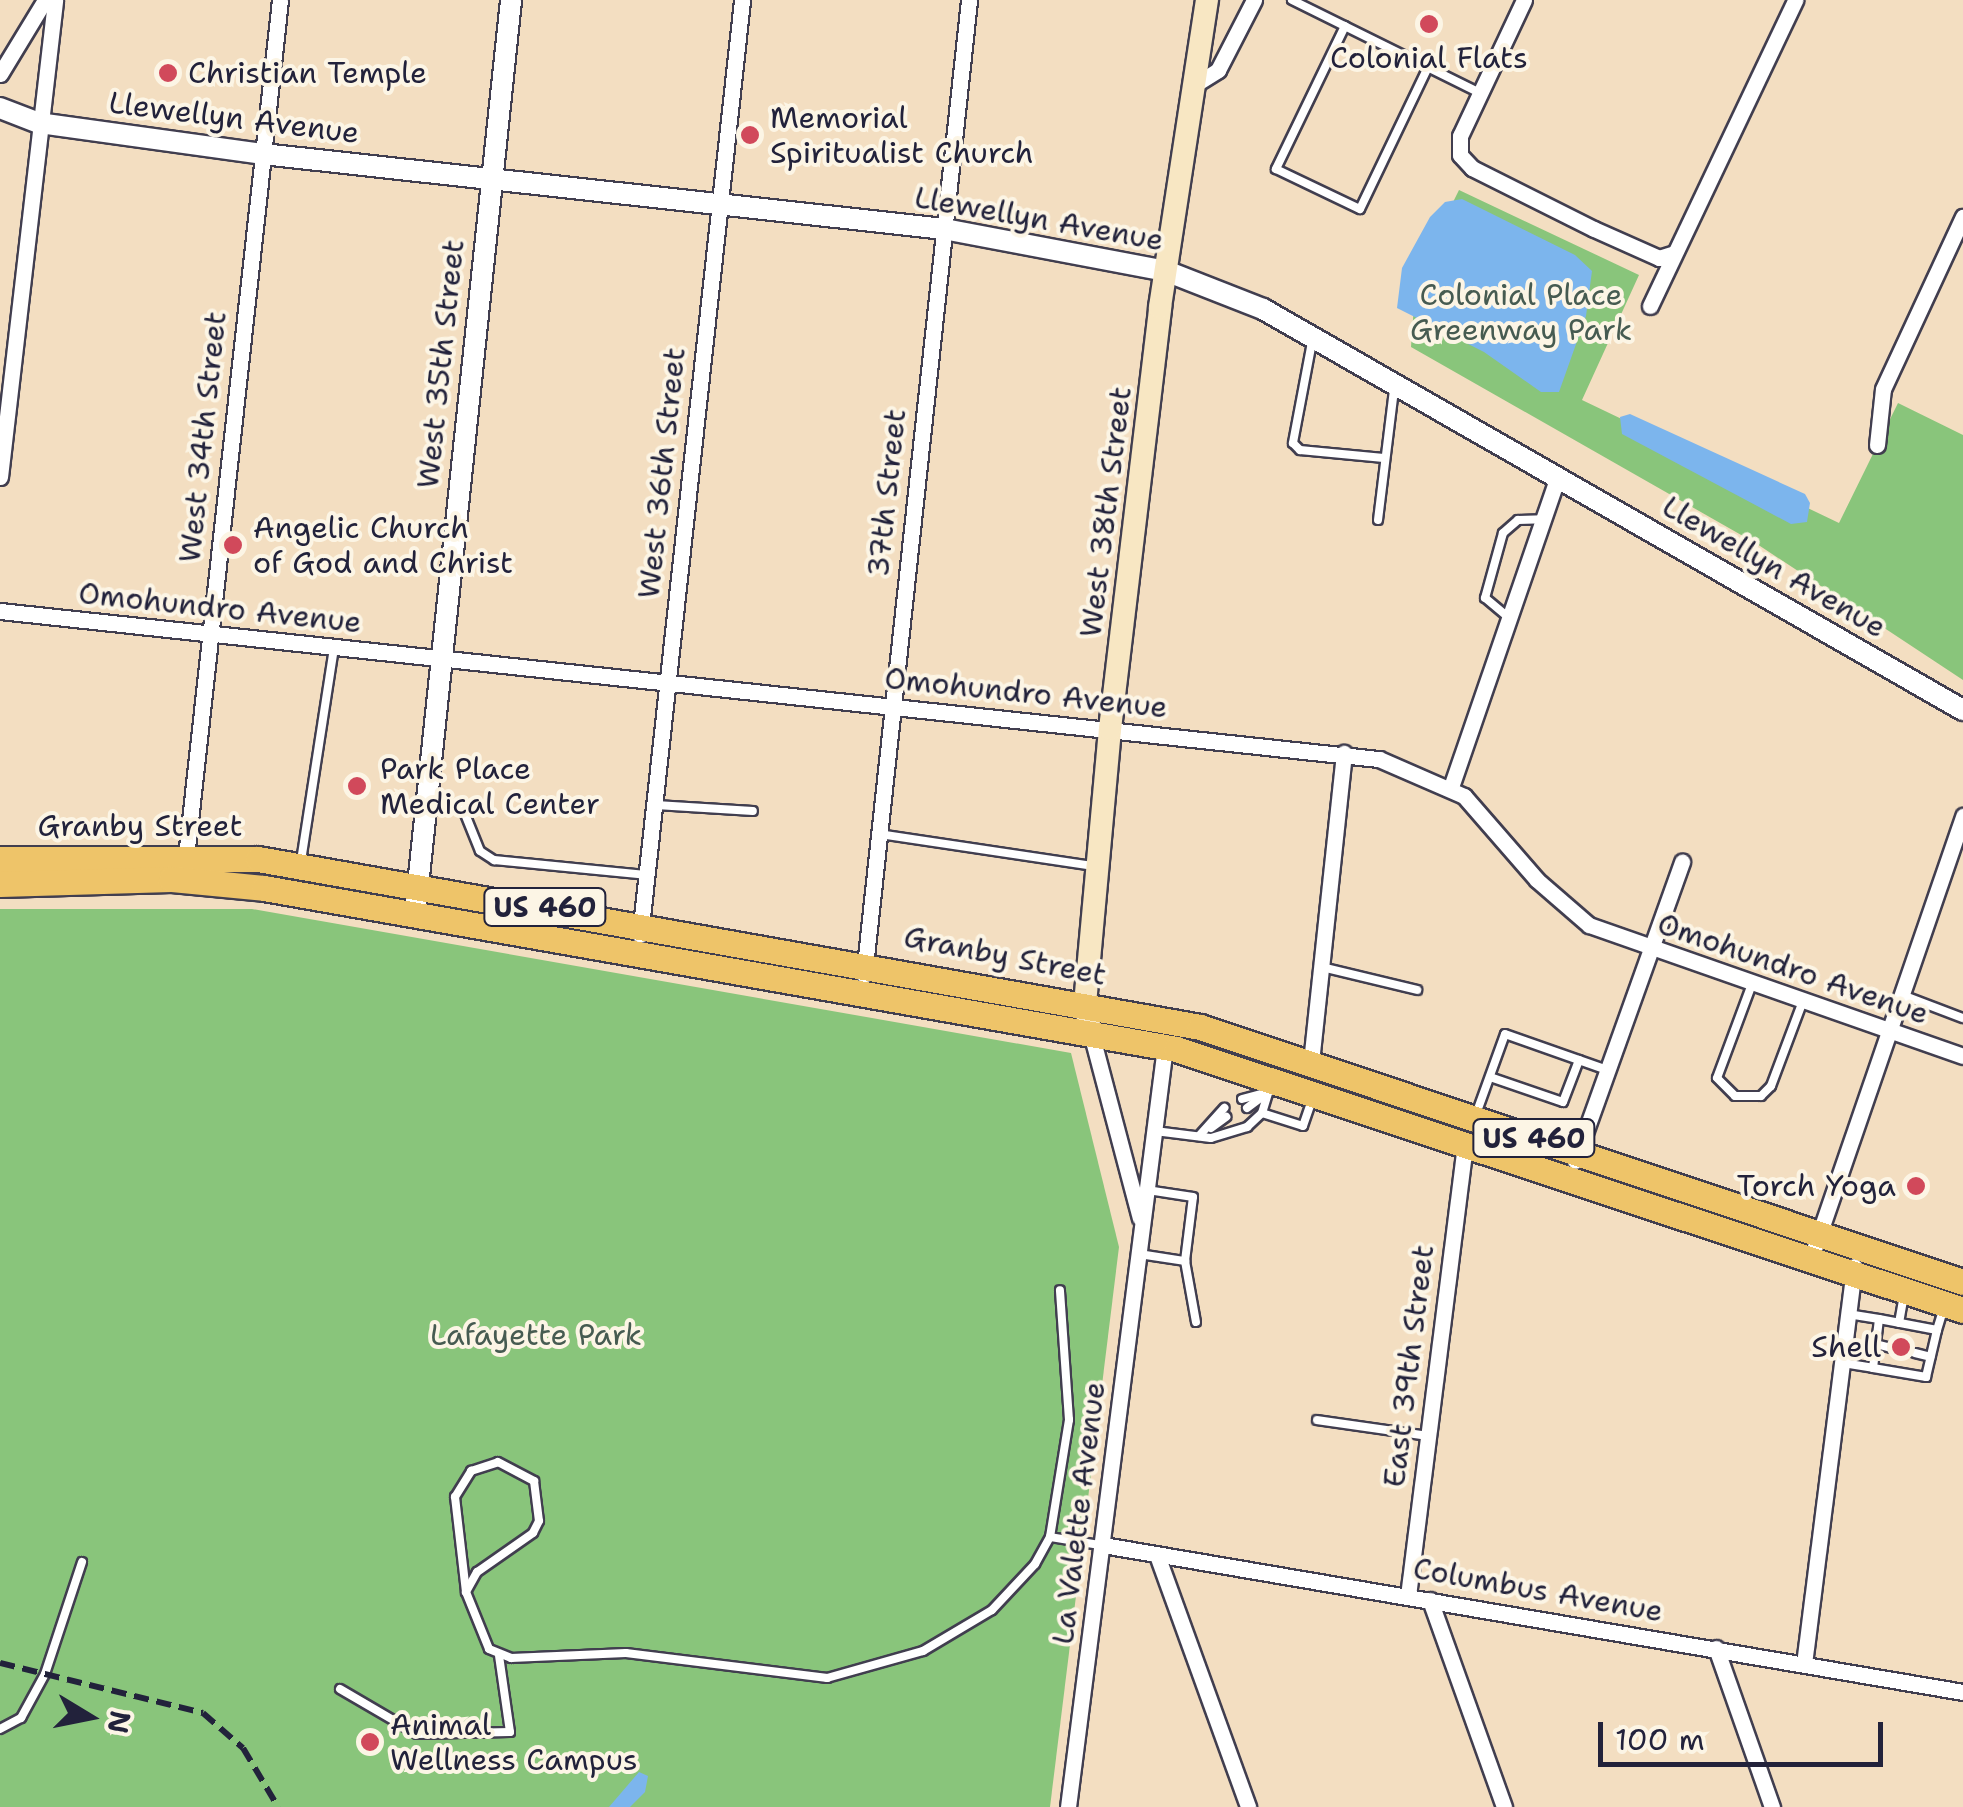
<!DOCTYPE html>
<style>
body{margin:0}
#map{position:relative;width:1963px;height:1807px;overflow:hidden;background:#f3dec1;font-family:"Shantell Sans",sans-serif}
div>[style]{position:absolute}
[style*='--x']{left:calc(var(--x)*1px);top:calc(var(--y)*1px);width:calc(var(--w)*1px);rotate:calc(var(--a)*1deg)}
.green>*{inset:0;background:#89c57b}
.water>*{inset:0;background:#7cb5ed}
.roads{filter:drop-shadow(2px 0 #413e4f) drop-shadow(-2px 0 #413e4f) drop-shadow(0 2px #413e4f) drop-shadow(0 -2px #413e4f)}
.service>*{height:8px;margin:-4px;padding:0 4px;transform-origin:4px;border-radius:4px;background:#fff}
.minor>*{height:15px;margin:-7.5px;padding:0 7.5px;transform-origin:7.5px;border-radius:7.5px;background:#fff}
.tertiary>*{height:20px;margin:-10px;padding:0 10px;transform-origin:10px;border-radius:10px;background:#fff}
.secondary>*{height:22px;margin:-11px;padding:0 11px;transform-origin:11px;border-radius:11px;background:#f8e7c3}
.primary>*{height:25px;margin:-12.5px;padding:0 12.5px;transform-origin:12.5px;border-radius:12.5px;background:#eec469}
.rail>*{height:6px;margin-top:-3px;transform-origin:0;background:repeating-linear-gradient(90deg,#22223b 0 15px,transparent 0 23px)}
.dots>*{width:28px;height:28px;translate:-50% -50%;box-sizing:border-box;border:5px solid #fcf5e5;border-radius:50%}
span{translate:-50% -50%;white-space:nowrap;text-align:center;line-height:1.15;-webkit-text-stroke:8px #fcf5e5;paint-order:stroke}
.shield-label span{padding:2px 8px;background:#fcf5e5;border:2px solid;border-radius:8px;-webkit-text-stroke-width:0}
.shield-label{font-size:28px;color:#22223b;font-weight:700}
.poi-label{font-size:30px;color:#22223b}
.left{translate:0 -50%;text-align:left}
.right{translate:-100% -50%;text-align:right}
.street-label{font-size:30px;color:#22223b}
.park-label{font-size:30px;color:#465b51}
.north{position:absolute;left:40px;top:1667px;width:100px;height:100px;-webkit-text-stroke:8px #fcf5e5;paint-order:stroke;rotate:100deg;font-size:28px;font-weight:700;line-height:40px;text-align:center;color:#22223b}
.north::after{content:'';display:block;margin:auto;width:35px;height:45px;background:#22223b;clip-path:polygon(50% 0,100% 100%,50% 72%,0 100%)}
.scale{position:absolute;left:1598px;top:1722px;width:285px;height:45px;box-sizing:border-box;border:5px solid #22223b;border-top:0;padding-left:12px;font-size:30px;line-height:35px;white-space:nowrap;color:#22223b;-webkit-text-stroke:8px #fcf5e5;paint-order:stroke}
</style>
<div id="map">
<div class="green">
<i style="clip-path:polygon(1459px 190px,1639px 275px,1582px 400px,1839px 523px,1898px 403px,1963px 435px,1963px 680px,1757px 544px,1411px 347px,1416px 277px)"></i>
<i style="clip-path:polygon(0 909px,252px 909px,1071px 1053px,1119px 1247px,1050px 1807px,0 1807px)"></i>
</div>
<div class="water">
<i style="clip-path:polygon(1462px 199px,1575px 255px,1592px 271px,1586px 316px,1559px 392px,1541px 392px,1484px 352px,1397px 308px,1402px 268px,1430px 217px,1445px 202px)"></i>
<i style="clip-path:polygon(1630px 414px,1805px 494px,1810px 503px,1807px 522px,1791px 524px,1622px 434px,1620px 417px)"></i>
<i style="clip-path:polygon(639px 1772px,648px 1776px,645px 1792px,630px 1807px,609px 1807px)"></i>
</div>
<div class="roads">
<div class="service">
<i style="--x:1292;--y:0;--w:210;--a:26.3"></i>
<i style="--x:1345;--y:26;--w:159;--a:115.8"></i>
<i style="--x:1276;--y:169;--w:93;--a:25.5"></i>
<i style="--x:1360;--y:209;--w:157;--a:-64.4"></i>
<i style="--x:1312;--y:342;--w:103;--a:100.7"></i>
<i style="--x:1293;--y:443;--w:10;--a:45"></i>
<i style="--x:1300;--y:450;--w:84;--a:5.4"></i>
<i style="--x:1378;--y:520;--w:132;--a:-83"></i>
<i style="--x:1508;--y:617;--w:30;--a:-140"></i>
<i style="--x:1485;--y:598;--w:67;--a:-74.5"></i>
<i style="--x:1503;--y:533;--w:20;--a:-41"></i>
<i style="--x:1518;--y:520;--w:25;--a:-2"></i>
<i style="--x:430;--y:805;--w:33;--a:7"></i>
<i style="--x:463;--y:809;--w:45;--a:68"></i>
<i style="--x:480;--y:851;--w:17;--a:33"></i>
<i style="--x:494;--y:860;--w:155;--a:5.6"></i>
<i style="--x:656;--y:805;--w:97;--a:3.5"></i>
<i style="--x:879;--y:834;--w:215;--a:8.5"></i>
<i style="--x:301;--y:861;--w:215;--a:-81.2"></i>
<i style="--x:1322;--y:967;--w:98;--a:13.6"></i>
<i style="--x:1752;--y:984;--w:100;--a:110.4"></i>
<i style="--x:1717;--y:1078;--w:25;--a:45"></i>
<i style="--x:1735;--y:1096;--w:26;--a:0"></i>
<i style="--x:1761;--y:1096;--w:14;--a:-45"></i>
<i style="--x:1771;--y:1086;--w:91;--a:-69.4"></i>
<i style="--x:1902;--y:995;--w:65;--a:20.7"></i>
<i style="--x:1490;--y:1077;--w:77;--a:18.9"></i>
<i style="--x:1563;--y:1102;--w:45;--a:-69.1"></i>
<i style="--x:1242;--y:1099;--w:27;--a:-15"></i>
<i style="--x:1247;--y:1108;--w:20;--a:-37"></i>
<i style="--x:1262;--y:1113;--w:31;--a:-73"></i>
<i style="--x:1475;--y:1117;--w:88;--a:-70.1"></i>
<i style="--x:1505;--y:1034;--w:108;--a:19.4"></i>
<i style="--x:1211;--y:1128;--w:19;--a:-36"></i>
<i style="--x:1155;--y:1131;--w:56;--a:7.1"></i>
<i style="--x:1211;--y:1138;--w:38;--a:-17"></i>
<i style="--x:1247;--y:1127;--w:21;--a:-43"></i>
<i style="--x:1262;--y:1113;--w:43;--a:17.6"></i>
<i style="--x:1303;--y:1126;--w:28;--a:-71"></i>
<i style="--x:1199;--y:1136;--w:38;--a:-48"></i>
<i style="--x:1139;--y:1254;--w:47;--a:8.7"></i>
<i style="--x:1185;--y:1261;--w:64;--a:-82.9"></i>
<i style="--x:1193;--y:1197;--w:47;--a:-171.3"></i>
<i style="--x:1185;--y:1261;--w:62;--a:79.8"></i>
<i style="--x:1879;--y:1319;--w:59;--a:10.7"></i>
<i style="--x:1937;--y:1330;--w:21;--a:-73"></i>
<i style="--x:1899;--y:1323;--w:27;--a:-80"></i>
<i style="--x:1876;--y:1344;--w:20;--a:15"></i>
<i style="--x:1915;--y:1353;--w:16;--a:14"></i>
<i style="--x:1843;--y:1363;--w:30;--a:9"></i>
<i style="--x:1873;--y:1368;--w:49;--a:-83"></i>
<i style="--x:1879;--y:1319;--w:30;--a:-171"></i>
<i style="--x:1873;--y:1368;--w:54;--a:9.6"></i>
<i style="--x:1926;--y:1377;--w:48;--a:-76.8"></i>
<i style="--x:1317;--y:1420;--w:112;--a:8.2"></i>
<i style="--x:498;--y:1462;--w:41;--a:27.8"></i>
<i style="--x:534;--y:1481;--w:40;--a:82.9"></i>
<i style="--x:539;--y:1521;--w:13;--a:117"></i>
<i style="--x:533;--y:1533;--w:68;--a:145.1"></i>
<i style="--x:477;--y:1572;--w:23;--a:119"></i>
<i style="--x:466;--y:1592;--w:96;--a:-96.6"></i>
<i style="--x:455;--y:1497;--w:31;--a:-58"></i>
<i style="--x:471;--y:1471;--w:28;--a:-18"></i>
<i style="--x:1050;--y:1537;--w:51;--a:9.1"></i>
<i style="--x:466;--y:1592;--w:61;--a:68"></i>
<i style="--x:489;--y:1649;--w:24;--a:22"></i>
<i style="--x:511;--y:1658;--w:115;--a:-2.5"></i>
<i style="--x:626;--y:1653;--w:203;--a:7.1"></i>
<i style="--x:827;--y:1678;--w:100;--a:-15.7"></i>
<i style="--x:923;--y:1651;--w:80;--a:-30.7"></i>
<i style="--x:992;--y:1610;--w:63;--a:-46.9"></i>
<i style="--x:1035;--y:1564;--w:31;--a:-61"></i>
<i style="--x:1050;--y:1537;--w:119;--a:-80.8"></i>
<i style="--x:1069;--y:1420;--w:130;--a:-94"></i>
<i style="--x:340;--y:1689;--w:89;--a:30.3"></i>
<i style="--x:417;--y:1734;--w:93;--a:-1.2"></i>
<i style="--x:510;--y:1732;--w:77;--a:-98.2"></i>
<i style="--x:0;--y:1729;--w:24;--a:-28"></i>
<i style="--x:21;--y:1718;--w:50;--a:-61.4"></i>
<i style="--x:45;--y:1674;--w:118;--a:-71.7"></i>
</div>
<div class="minor">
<i style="--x:1524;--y:0;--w:150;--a:115.2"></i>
<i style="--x:1460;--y:136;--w:19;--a:90"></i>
<i style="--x:1460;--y:155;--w:18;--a:47"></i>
<i style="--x:1472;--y:168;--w:136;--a:26.6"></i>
<i style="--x:1594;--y:229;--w:71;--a:24"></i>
<i style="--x:1659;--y:258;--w:16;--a:-18"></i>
<i style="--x:0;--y:74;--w:87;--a:-58.7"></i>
<i style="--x:1196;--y:84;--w:26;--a:-32"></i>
<i style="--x:1218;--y:70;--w:79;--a:-62.8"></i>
<i style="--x:1650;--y:306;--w:339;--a:-64.6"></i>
<i style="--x:1877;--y:445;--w:56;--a:-83.9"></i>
<i style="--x:1883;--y:389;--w:190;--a:-65.1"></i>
<i style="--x:0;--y:477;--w:480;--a:-83.4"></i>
<i style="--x:0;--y:611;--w:1387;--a:6.13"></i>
<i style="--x:1379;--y:759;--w:93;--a:23.5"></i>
<i style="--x:1464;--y:796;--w:111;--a:49"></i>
<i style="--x:1537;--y:880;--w:69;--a:40.9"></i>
<i style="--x:1589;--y:925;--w:396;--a:19.3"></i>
<i style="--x:1451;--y:787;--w:328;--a:-71"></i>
<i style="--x:185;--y:866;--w:871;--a:-83.74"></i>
<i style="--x:640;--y:935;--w:941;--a:-83.77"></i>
<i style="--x:864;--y:975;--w:981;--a:-83.85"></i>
<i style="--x:1091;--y:1033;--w:191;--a:75.2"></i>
<i style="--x:1311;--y:1062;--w:311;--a:-83.9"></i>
<i style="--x:1575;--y:1161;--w:318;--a:-70.3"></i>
<i style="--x:1810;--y:1261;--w:471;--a:-71"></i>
<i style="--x:1103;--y:1545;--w:872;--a:9.7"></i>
<i style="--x:1157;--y:1555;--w:268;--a:70.1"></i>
<i style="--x:1408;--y:1596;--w:457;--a:-82.8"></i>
<i style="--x:1430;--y:1600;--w:220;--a:70.3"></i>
<i style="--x:1716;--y:1648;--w:169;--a:70.6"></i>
<i style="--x:1804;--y:1664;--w:401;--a:-82.8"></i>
<i style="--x:1068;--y:1807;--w:766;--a:-82.73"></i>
</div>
<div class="tertiary">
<i style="--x:0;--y:108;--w:42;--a:21"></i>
<i style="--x:39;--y:123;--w:226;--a:7.9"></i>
<i style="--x:263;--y:154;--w:685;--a:6.28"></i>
<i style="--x:944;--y:229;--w:226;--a:10.7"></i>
<i style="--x:1166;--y:271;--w:104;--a:21.4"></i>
<i style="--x:1263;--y:309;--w:807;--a:29.81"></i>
<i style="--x:415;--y:914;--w:919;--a:-84"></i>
</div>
<div class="secondary">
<i style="--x:1089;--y:1024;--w:20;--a:-101"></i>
<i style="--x:1085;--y:1004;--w:276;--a:-84.8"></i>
<i style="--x:1110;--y:729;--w:425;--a:-83.2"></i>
<i style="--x:1160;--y:307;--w:311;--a:-81.3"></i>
</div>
<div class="primary">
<i style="--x:0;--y:859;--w:258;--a:0"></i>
<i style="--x:258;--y:859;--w:957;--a:10.11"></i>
<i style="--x:1200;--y:1027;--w:804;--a:18.48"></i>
<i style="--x:0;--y:884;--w:171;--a:-1.7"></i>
<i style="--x:171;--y:879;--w:93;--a:5.5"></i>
<i style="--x:264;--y:888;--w:926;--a:10.01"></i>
<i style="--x:1176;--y:1049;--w:829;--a:18.35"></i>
</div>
</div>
<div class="rail">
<i style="--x:0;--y:1663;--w:209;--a:13.8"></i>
<i style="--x:203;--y:1713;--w:53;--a:41.2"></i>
<i style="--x:243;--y:1748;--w:69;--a:59.3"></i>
</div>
<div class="dots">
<i style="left:1429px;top:24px;background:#d1495b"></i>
<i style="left:168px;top:73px;background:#d1495b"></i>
<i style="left:750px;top:135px;background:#d1495b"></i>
<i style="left:233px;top:545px;background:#d1495b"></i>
<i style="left:357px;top:786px;background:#d1495b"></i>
<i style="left:1916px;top:1186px;background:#d1495b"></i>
<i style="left:1901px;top:1347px;background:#d1495b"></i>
<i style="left:370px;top:1742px;background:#d1495b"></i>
</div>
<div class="shield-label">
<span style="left:545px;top:907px">US 460</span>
<span style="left:1534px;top:1138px">US 460</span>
</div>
<div class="poi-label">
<span style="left:1429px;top:58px">Colonial Flats</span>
<span class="left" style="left:188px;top:73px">Christian Temple</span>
<span class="left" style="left:770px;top:135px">Memorial<br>Spiritualist Church</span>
<span class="left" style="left:253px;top:545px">Angelic Church<br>of God and Christ</span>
<span class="left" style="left:380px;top:786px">Park Place<br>Medical Center</span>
<span class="right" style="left:1896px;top:1186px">Torch Yoga</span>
<span class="right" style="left:1881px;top:1347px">Shell</span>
<span class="left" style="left:390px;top:1742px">Animal<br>Wellness Campus</span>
</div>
<div class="street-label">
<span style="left:234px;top:118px;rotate:7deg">Llewellyn Avenue</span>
<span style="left:1039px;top:219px;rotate:10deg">Llewellyn Avenue</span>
<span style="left:441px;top:364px;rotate:-84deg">West 35th Street</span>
<span style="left:203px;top:437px;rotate:-84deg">West 34th Street</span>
<span style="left:662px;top:473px;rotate:-84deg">West 36th Street</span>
<span style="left:887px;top:493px;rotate:-84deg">37th Street</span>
<span style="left:1106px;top:512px;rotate:-83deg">West 38th Street</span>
<span style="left:1774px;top:567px;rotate:30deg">Llewellyn Avenue</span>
<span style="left:220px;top:608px;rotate:6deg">Omohundro Avenue</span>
<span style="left:1026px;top:693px;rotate:6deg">Omohundro Avenue</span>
<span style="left:140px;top:826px">Granby Street</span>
<span style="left:1005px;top:956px;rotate:11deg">Granby Street</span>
<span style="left:1793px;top:969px;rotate:19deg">Omohundro Avenue</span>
<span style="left:1409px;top:1366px;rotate:-83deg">East 39th Street</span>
<span style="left:1079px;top:1513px;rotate:-83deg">La Valette Avenue</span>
<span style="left:1538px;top:1590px;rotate:10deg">Columbus Avenue</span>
</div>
<div class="park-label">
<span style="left:1521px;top:312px">Colonial Place<br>Greenway Park</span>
<span style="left:536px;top:1335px">Lafayette Park</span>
</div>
<div class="north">N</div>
<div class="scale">100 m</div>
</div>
